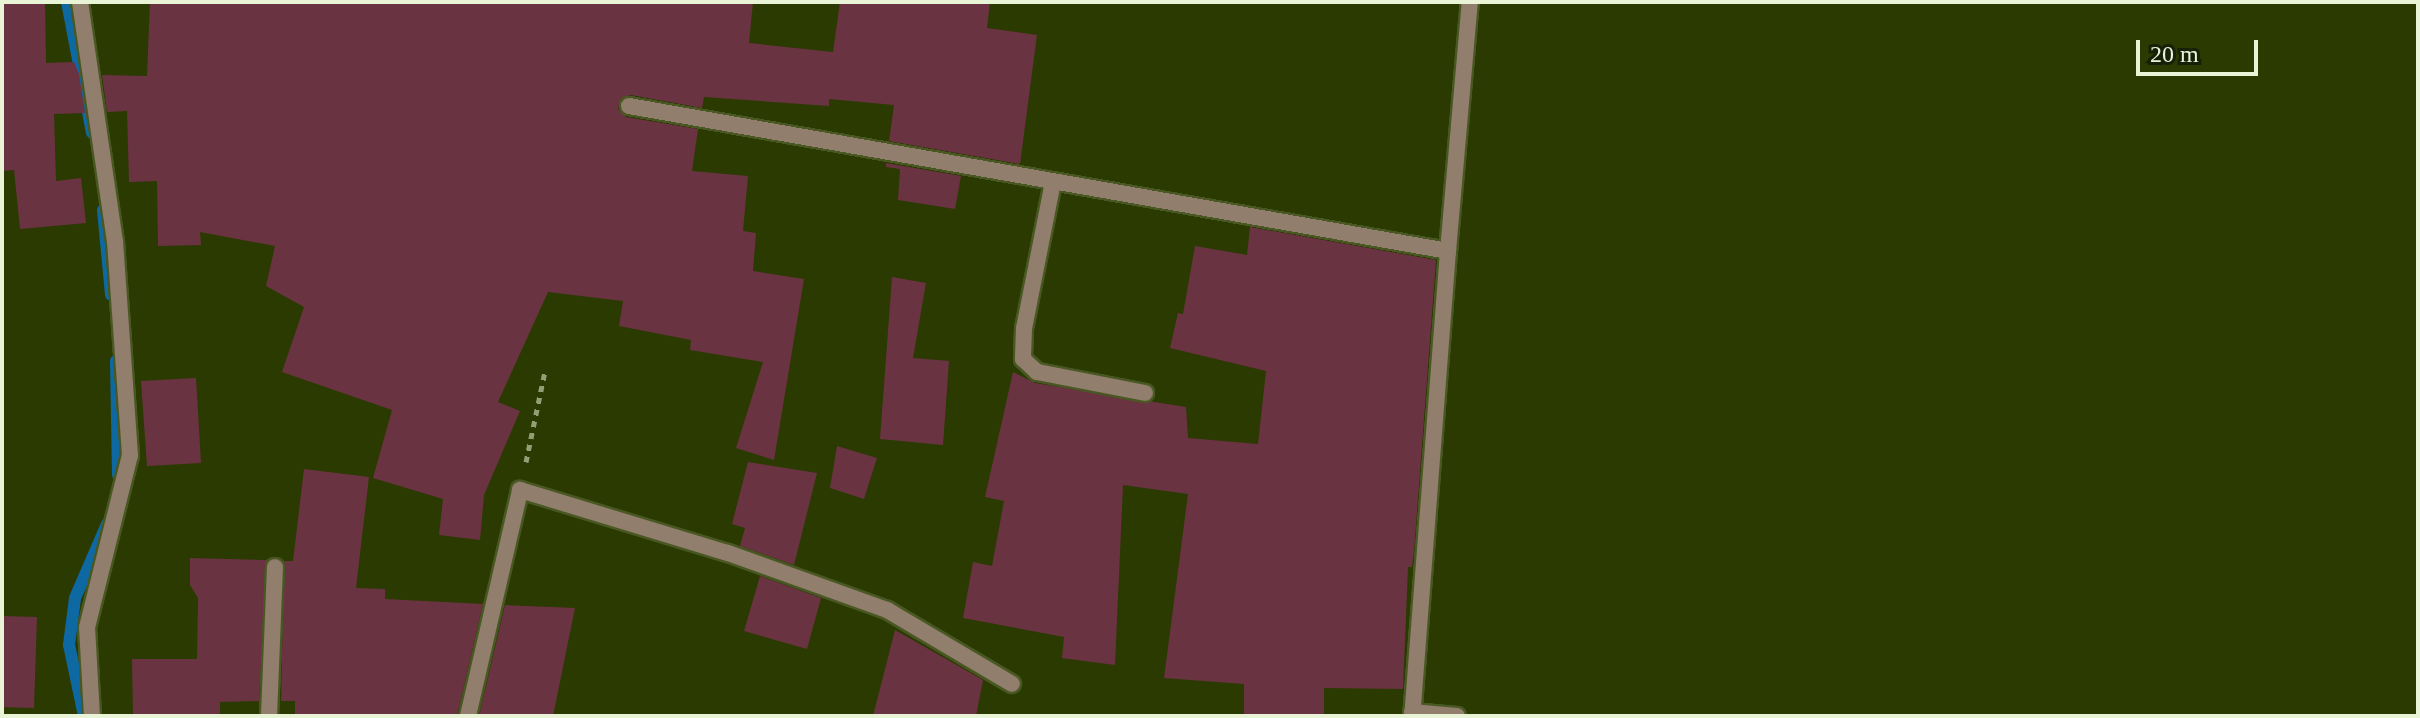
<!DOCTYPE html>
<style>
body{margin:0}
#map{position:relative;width:2420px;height:718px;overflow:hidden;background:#2b3a01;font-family:"Times New Roman",serif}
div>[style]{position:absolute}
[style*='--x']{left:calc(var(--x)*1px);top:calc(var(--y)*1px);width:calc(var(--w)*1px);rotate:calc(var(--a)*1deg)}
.stream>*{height:12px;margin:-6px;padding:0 6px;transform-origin:6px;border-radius:6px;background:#0e69a3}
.building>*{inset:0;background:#6a3341}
.path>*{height:5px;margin-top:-2.5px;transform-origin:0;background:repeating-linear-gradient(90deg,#929f75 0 6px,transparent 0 12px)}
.roads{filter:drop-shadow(2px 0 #495823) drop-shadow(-2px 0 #495823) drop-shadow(0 2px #495823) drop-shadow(0 -2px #495823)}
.street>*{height:16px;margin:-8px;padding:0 8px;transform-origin:8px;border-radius:8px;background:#927e6c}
span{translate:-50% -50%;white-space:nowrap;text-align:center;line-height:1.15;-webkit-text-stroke:6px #171f08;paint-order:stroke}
.frame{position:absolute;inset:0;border:4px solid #e9f4d7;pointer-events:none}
.scale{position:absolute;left:2136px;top:40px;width:122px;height:36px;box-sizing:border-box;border:4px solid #e9f4d7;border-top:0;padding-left:10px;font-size:24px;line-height:28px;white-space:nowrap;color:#e9f4d7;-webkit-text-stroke:6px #171f08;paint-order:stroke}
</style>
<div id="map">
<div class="stream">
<i style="--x:67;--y:2;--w:133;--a:79.2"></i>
<i style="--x:103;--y:210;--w:85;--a:84.6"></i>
<i style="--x:116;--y:361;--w:114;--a:89"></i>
<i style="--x:84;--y:716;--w:73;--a:-101.9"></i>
<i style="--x:69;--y:645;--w:47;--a:-82.7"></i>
<i style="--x:75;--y:598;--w:81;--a:-66.6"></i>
</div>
<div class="building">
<i style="clip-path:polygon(2px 2px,45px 2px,46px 63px,74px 62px,79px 74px,85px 113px,54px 114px,56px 181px,81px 178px,86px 223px,20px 229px,14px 170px,2px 171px)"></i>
<i style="clip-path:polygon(150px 2px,753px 2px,749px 43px,833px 52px,840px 2px,990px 2px,987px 28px,1037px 35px,1020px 164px,889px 141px,894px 105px,829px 99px,829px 106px,704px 97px,702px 108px,631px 95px,621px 98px,618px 109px,626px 117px,698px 129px,692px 171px,748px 176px,743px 231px,756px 233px,753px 271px,804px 279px,774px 460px,736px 448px,763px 362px,690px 350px,691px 340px,619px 326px,623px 301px,548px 292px,498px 402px,520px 411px,484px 495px,480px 540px,439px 535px,443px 499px,373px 478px,392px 410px,282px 372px,304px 307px,266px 286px,275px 246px,200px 232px,201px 245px,158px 246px,157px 181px,129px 182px,127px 111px,107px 112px,102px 75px,147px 76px)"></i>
<i style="clip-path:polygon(886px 163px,961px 176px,955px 209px,898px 200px,900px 169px,886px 167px)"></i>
<i style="clip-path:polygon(1250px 227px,1436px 260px,1414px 551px,1412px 567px,1408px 567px,1403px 689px,1324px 688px,1324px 716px,1244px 716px,1244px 684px,1164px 678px,1188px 494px,1123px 485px,1115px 665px,1062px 658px,1064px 637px,963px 618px,973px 562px,992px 566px,1004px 501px,985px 497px,1013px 372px,1035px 383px,1186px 407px,1188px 438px,1258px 444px,1266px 371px,1170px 348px,1178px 313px,1183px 314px,1195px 246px,1247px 255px)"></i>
<i style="clip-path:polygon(892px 277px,926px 283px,913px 358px,949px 361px,943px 445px,880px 439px)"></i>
<i style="clip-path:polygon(196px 378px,201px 463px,147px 466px,141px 381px)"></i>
<i style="clip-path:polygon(837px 446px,877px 458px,864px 499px,830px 488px)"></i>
<i style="clip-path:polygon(748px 462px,817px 473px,794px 565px,740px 546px,745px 528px,732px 524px)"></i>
<i style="clip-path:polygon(304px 469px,369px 477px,356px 588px,385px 589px,385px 599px,483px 604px,457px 716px,295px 714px,295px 701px,281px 701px,284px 561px,293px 561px)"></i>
<i style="clip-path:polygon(190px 558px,267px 560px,259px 701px,220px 702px,220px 716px,133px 716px,132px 659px,197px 659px,198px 598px,190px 585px)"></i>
<i style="clip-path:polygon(760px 576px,821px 598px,807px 649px,744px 631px)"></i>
<i style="clip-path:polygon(505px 605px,575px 608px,553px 716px,479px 716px)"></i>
<i style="clip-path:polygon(2px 616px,37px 617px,34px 708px,2px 707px)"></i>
<i style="clip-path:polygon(895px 630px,983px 680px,976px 716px,873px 716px)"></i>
</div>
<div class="path">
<i style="--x:526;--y:462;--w:93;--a:-78.2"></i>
</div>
<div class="roads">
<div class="street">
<i style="--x:80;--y:2;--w:242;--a:81.7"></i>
<i style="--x:115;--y:241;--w:215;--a:86"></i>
<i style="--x:130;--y:455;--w:177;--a:104"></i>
<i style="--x:87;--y:627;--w:89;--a:86.8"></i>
<i style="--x:629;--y:106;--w:832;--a:10.04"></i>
<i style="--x:1448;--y:251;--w:466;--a:94.4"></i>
<i style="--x:1053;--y:182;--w:149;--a:101.2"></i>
<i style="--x:1024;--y:328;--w:31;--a:92"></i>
<i style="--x:1023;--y:359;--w:19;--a:43"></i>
<i style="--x:1037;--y:372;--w:110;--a:11"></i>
<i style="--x:1448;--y:251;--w:250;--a:-85"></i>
<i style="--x:1412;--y:712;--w:45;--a:5.1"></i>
<i style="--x:269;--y:716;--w:149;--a:-87.7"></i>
<i style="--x:468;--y:716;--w:232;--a:-77"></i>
<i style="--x:520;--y:490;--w:217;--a:16.9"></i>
<i style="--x:728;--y:553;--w:169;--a:19.7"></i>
<i style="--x:887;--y:610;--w:145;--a:30.6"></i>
</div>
</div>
<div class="frame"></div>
<div class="scale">20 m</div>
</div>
